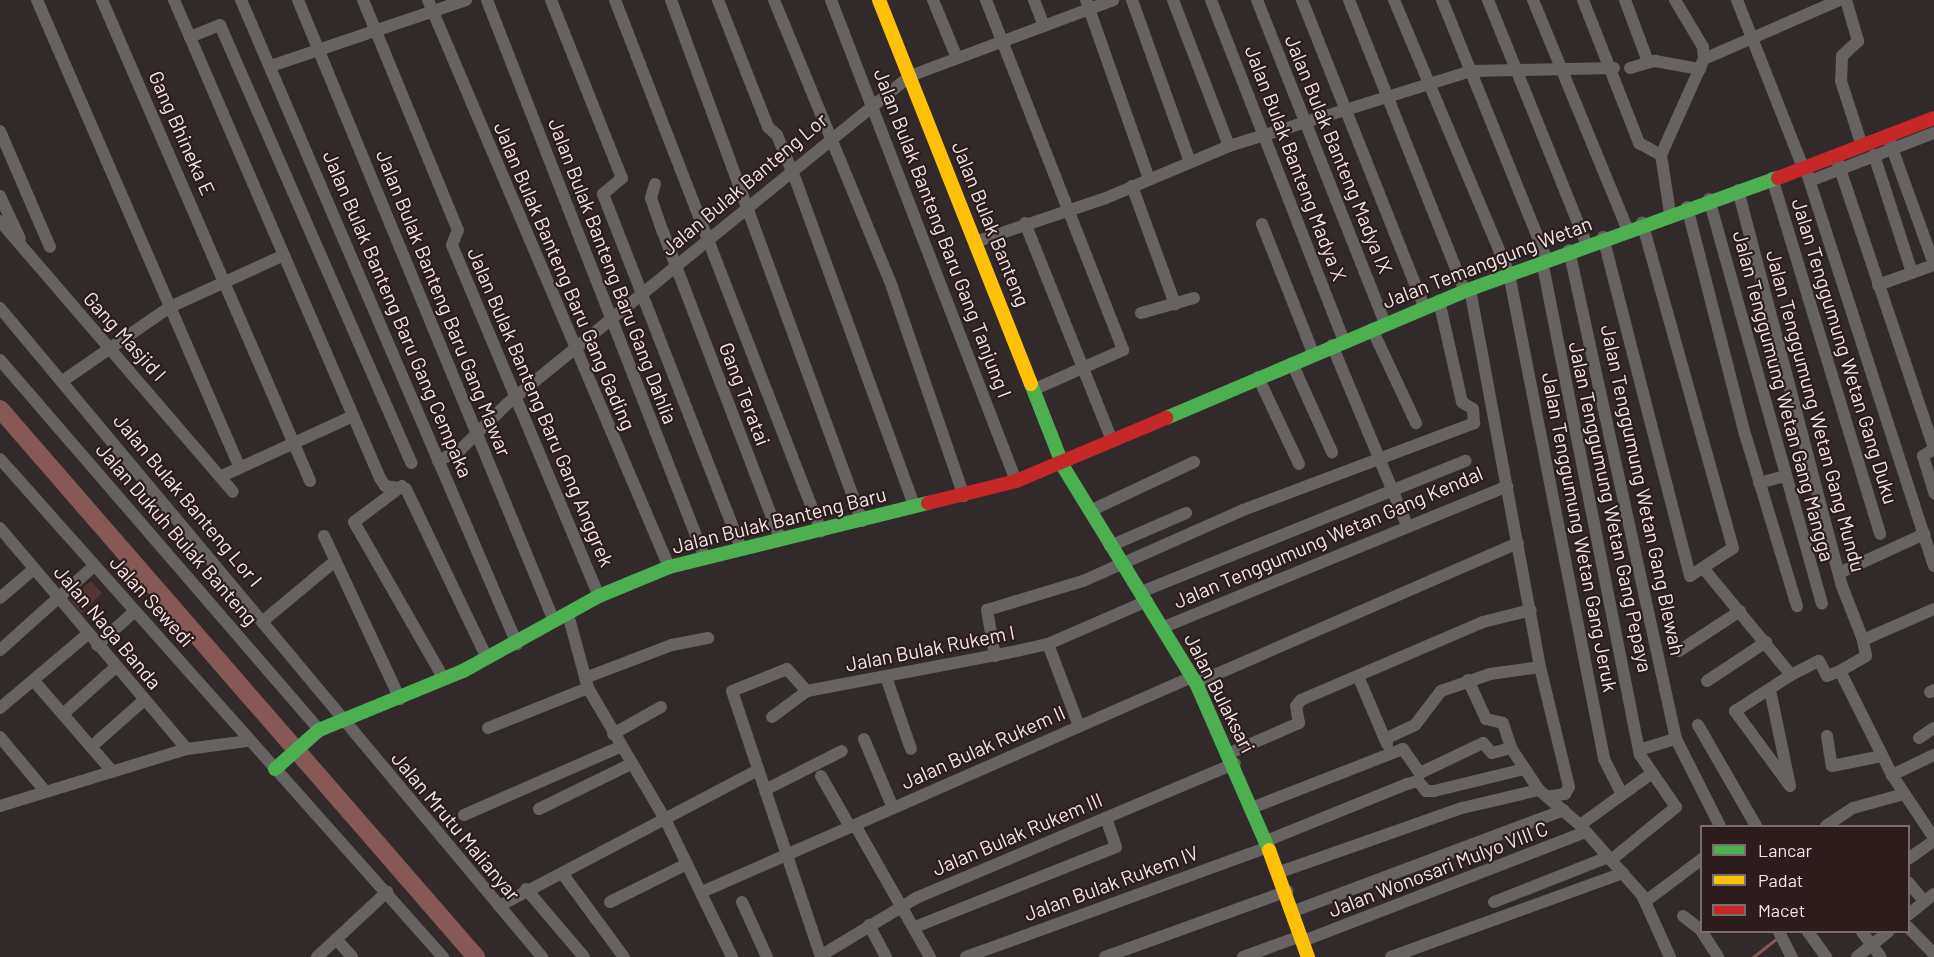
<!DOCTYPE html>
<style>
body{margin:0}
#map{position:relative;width:1934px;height:957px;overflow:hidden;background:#322a2a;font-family:Barlow,sans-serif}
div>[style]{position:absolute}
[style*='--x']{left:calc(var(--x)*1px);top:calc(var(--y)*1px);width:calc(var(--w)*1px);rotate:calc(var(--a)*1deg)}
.green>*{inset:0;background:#553534}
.stream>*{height:3px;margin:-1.5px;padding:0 1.5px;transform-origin:1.5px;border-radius:1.5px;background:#875855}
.river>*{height:18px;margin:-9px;padding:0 9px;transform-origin:9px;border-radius:9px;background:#875855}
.street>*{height:12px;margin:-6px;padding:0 6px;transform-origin:6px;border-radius:6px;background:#676363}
.fast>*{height:14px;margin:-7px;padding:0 7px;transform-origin:7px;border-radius:7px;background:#4caf50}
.slow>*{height:14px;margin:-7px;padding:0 7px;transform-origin:7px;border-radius:7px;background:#ffc107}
.jam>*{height:14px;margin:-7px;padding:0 7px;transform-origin:7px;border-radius:7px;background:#c62828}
span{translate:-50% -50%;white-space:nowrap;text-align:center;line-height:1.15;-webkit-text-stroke:4.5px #2c1d1c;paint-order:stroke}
.street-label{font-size:20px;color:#f1e6e6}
.legend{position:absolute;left:1700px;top:825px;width:210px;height:108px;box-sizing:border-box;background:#2c1d1c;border:2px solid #7b6d6d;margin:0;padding:8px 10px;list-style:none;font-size:18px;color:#f1e6e6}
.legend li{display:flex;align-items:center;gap:12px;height:30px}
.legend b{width:30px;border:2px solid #7b6d6d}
</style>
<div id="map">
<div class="green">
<i style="clip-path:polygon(91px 581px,102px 593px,81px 613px,70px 600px)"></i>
</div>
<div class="stream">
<i style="--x:1753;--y:957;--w:28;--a:-38"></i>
</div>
<div class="river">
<i style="--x:0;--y:409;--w:726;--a:49.02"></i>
</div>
<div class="street">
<i style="--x:37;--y:0;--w:508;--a:66.56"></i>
<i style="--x:102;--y:0;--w:524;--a:66.61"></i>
<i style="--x:174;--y:0;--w:520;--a:66.69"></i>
<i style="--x:380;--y:478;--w:9;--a:58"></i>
<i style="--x:385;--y:486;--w:21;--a:8"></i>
<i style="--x:406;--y:489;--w:183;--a:64.4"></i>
<i style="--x:241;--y:0;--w:701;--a:66.8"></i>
<i style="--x:298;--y:0;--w:672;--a:67.6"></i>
<i style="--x:363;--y:0;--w:249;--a:67.6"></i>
<i style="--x:458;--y:230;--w:16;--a:112"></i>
<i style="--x:452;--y:245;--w:381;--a:67.3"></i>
<i style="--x:428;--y:0;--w:616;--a:66.97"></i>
<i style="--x:487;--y:0;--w:597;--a:68.68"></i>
<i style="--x:551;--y:0;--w:192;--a:68.3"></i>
<i style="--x:622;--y:178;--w:25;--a:140"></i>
<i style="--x:603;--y:194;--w:378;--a:68.7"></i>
<i style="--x:615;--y:0;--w:570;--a:68.8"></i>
<i style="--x:671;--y:0;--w:555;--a:69.87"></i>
<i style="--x:718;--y:0;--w:136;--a:68.5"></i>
<i style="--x:768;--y:127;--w:12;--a:42"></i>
<i style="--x:777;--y:135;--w:50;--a:67.6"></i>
<i style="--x:796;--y:181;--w:346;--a:70"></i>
<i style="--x:774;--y:0;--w:310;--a:67.6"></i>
<i style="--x:892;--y:287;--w:221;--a:71"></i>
<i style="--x:831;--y:0;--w:515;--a:68.96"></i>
<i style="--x:933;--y:0;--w:63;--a:67.5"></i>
<i style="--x:986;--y:0;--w:376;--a:68.6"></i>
<i style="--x:1123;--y:350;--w:96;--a:156.1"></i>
<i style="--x:1034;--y:0;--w:28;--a:69"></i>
<i style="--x:1086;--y:0;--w:190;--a:70.6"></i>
<i style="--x:1132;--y:0;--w:172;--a:70.3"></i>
<i style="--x:1173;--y:0;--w:156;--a:69"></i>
<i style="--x:1211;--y:0;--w:366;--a:68.7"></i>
<i style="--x:1257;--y:0;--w:347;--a:68.4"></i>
<i style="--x:1302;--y:0;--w:330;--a:68.3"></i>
<i style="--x:1349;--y:0;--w:313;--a:68.3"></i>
<i style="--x:1394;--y:0;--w:297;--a:67.2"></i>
<i style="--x:1509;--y:274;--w:494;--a:78.9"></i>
<i style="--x:1604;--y:759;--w:39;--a:63"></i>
<i style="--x:1442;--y:0;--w:280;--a:68"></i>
<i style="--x:1488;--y:0;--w:262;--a:68"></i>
<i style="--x:1533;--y:0;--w:247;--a:67.6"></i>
<i style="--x:1583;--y:0;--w:154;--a:68.6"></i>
<i style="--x:1639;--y:143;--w:25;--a:29"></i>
<i style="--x:1625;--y:0;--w:66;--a:69.6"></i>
<i style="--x:1737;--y:0;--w:183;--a:68.5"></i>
<i style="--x:1846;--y:0;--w:43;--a:73.7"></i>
<i style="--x:1858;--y:41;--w:22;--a:137"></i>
<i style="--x:1842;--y:56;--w:25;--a:92"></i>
<i style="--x:1841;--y:81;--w:68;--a:72.1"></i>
<i style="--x:190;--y:37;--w:32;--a:-22"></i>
<i style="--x:220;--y:25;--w:478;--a:66.4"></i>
<i style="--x:1704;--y:59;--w:148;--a:-23.5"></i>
<i style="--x:271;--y:66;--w:206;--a:-18.7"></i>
<i style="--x:1630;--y:68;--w:26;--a:-16"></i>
<i style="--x:1655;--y:61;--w:46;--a:10.1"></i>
<i style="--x:0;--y:131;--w:126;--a:66.7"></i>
<i style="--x:1888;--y:137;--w:135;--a:70.1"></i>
<i style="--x:1874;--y:155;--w:124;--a:72.1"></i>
<i style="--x:1836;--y:157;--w:308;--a:71.4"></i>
<i style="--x:1934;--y:449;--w:13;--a:148"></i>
<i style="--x:1923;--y:456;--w:39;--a:73"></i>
<i style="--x:1806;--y:170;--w:416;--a:72.1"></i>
<i style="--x:1772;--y:178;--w:372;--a:73.1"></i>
<i style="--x:1810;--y:181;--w:133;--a:-21.2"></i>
<i style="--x:655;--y:184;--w:15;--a:106"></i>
<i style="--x:651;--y:198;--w:36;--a:71"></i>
<i style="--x:663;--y:232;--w:325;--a:69.1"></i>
<i style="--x:1132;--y:186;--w:126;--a:70"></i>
<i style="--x:1738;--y:190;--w:409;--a:75.3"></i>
<i style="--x:1842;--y:586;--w:58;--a:68.7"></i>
<i style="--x:0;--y:196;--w:47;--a:65.1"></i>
<i style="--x:1709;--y:199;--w:420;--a:74.4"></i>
<i style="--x:1687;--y:207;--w:234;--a:75.7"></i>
<i style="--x:1745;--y:434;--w:180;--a:73.2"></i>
<i style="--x:1670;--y:213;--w:59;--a:-98.8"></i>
<i style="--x:1661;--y:155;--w:105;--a:-65.9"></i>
<i style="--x:1704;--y:59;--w:12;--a:-95"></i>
<i style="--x:1703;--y:47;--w:55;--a:-120.8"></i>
<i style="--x:0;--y:221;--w:357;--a:49.3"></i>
<i style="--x:1025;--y:223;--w:235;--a:68.2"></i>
<i style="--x:1262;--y:224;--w:139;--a:68.4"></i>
<i style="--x:1603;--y:237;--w:350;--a:75.6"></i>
<i style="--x:1690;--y:576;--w:51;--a:-33.1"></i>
<i style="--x:1733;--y:548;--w:338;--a:-105.6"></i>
<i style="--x:978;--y:241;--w:135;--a:-18.6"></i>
<i style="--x:1106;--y:198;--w:134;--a:-22.9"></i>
<i style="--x:1229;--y:146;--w:254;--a:-17.2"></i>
<i style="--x:1472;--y:71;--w:142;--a:-1.2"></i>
<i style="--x:1569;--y:250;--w:501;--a:77.66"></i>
<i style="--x:1676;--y:739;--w:97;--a:63.2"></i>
<i style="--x:1544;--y:271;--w:493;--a:78.8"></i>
<i style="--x:1640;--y:755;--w:63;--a:55.3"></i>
<i style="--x:1676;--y:807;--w:84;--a:140.8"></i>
<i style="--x:1878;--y:285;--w:59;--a:-19.7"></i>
<i style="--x:1470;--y:289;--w:384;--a:79.5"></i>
<i style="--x:1540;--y:667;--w:123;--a:76.4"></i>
<i style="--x:1569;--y:787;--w:8;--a:120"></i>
<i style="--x:1565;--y:794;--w:15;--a:172"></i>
<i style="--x:0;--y:308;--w:846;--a:50.13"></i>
<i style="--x:1141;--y:313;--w:55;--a:-15.8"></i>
<i style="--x:1372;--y:329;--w:104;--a:64.9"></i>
<i style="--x:1332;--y:345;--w:193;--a:67.4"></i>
<i style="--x:0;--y:360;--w:489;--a:49.2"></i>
<i style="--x:1292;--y:363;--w:98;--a:65.8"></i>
<i style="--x:1258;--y:377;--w:96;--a:64.8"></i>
<i style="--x:64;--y:380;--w:129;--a:-34.6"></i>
<i style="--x:170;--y:307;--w:125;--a:-24.5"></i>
<i style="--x:0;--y:459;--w:667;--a:48.35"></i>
<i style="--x:438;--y:461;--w:25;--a:-27"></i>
<i style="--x:460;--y:450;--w:67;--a:-44.4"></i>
<i style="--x:508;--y:403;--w:518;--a:-39.13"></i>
<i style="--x:910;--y:76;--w:217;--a:-20.5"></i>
<i style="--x:222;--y:476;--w:144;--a:-24.6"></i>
<i style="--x:1759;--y:483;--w:27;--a:-15"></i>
<i style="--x:402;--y:486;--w:60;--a:143.1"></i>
<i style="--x:354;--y:522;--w:181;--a:60.2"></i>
<i style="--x:1090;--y:511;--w:115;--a:-25.2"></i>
<i style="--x:0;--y:528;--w:289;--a:49.8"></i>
<i style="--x:324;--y:536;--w:180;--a:65"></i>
<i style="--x:1110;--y:546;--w:83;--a:-23.5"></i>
<i style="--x:1704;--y:569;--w:137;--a:50.6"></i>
<i style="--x:1791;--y:675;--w:31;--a:-27"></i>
<i style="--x:1819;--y:661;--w:17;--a:62"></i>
<i style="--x:1827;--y:676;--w:14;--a:-21"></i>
<i style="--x:1840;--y:671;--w:30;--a:-30"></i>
<i style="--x:1866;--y:656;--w:16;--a:-101"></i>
<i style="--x:1863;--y:640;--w:77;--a:-23.6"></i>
<i style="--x:1839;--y:573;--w:94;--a:-24.6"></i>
<i style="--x:1141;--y:592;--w:350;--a:-22"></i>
<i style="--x:0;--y:598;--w:45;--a:-40.5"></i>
<i style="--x:569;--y:618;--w:73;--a:74.8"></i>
<i style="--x:588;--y:688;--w:154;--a:59.6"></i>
<i style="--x:666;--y:821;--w:151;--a:64.1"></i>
<i style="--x:263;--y:621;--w:94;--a:-39.8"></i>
<i style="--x:1164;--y:627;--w:371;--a:-22.3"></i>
<i style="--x:1048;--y:644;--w:88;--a:69.3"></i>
<i style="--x:97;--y:645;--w:51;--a:-41.8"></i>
<i style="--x:0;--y:650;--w:126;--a:-41.8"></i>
<i style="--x:1679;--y:651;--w:73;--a:-33.3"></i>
<i style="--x:995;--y:656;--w:47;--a:-99.9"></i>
<i style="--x:987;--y:610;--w:100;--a:-16.8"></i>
<i style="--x:1083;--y:581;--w:175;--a:-23.9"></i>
<i style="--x:1243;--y:510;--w:247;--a:-20.6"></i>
<i style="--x:1474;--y:423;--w:14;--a:-94"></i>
<i style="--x:1473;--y:409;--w:13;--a:-148"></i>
<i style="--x:1462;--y:402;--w:104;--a:-102.8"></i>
<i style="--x:1840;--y:671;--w:116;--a:63.4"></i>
<i style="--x:1892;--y:775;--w:76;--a:56.3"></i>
<i style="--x:1358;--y:676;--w:74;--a:66.9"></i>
<i style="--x:886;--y:677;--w:76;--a:70.9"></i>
<i style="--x:585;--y:678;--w:93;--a:-20.8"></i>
<i style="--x:672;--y:645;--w:37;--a:-11"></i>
<i style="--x:1468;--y:680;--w:43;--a:65.2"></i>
<i style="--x:1486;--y:719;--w:17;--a:13"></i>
<i style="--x:1503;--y:723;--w:26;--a:72"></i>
<i style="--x:1511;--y:748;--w:50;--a:56.3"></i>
<i style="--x:1539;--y:790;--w:54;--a:40.5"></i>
<i style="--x:1580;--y:825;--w:94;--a:48.5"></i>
<i style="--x:1642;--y:895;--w:68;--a:65.7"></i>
<i style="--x:34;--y:681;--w:119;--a:49.1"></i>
<i style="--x:1707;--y:681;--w:71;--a:-33.5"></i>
<i style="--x:1196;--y:683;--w:351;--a:-23.5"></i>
<i style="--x:1770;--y:690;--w:98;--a:78.2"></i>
<i style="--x:1790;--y:786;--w:93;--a:-126.3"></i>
<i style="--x:1735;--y:711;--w:67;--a:-32.7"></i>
<i style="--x:1930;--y:692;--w:4;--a:-27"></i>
<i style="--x:0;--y:708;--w:115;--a:-40.1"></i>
<i style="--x:63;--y:714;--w:71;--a:-41.6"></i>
<i style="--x:772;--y:717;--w:44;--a:-36.6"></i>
<i style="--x:1698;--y:725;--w:116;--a:60.1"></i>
<i style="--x:488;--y:728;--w:108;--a:-21.8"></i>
<i style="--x:613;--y:734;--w:55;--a:-29.4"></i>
<i style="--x:1827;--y:736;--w:30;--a:81"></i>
<i style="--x:1832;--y:766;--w:51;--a:-11.3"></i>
<i style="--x:0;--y:737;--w:70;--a:50.2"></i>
<i style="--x:1919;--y:738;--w:18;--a:-34"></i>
<i style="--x:864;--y:739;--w:75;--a:67.2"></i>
<i style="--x:1385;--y:739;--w:33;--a:-25"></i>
<i style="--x:1415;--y:725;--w:43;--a:-52.6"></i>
<i style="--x:1441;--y:691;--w:52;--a:-19.1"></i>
<i style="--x:1490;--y:674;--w:50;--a:-8"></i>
<i style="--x:91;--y:747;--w:69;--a:-41.5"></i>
<i style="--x:1639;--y:750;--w:39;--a:-17"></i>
<i style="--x:1230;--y:753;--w:75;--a:-23.5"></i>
<i style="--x:1299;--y:723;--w:17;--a:-100"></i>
<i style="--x:1296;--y:706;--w:8;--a:-50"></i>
<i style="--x:1301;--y:700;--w:198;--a:-23.2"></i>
<i style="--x:1483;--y:622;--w:49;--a:-14"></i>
<i style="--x:1892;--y:775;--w:47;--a:-25.5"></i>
<i style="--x:821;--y:776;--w:59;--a:60.4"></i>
<i style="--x:765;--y:790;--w:86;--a:-26.9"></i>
<i style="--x:0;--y:806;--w:195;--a:-17"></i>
<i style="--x:187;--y:749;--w:62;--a:-7.5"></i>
<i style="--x:1254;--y:807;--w:160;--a:-21.3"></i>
<i style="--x:1403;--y:749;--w:29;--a:55"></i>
<i style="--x:1420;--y:773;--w:70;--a:-25.5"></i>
<i style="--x:1483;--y:743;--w:13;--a:48"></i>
<i style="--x:1492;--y:753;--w:20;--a:-15"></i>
<i style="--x:539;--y:809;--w:102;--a:-26.1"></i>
<i style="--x:464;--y:815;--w:170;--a:-23.6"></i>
<i style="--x:855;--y:825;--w:152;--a:60.4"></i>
<i style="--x:1580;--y:825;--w:87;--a:-35.7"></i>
<i style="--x:1826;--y:826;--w:32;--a:-34"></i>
<i style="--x:1853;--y:808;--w:53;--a:-15.4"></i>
<i style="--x:1266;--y:841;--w:152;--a:-22"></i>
<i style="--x:1407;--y:784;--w:11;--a:-15"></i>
<i style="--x:1418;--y:781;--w:13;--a:51"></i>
<i style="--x:1426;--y:791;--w:8;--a:0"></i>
<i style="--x:1434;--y:791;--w:93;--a:-13.7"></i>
<i style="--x:1908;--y:859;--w:32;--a:-35"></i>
<i style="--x:1280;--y:872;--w:193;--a:-19.4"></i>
<i style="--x:1462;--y:808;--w:79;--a:-13.2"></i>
<i style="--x:562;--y:873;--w:104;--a:53.6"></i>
<i style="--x:1908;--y:882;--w:25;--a:50"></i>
<i style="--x:526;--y:889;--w:89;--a:49.5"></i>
<i style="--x:702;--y:892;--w:535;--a:-23.69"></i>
<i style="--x:1646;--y:901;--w:70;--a:-36.9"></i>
<i style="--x:610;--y:902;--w:86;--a:-26.3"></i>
<i style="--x:742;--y:902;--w:60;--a:65.6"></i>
<i style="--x:1494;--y:902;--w:123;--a:-21.5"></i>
<i style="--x:499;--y:906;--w:293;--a:-27.7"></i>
<i style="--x:1294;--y:911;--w:288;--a:-20.5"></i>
<i style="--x:1908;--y:915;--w:33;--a:-39"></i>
<i style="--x:1683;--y:916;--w:24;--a:38"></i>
<i style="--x:869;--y:925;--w:36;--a:62"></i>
<i style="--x:915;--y:927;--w:216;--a:-21.7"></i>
<i style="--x:1116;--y:847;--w:31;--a:-109"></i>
<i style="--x:1908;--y:927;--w:37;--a:46"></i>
<i style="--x:1702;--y:932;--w:30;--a:57"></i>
<i style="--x:1779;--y:932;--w:28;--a:63"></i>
<i style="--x:1808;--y:932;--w:31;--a:54"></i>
<i style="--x:1862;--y:932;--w:31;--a:53"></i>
<i style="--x:336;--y:939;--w:24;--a:48"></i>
<i style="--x:1303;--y:941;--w:303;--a:-21.1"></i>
<i style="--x:822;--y:955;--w:110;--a:-31.2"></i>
<i style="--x:916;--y:898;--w:346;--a:-22.9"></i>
<i style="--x:317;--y:957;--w:96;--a:-42.9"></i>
<i style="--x:821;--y:957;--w:280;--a:-108.5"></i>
<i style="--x:732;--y:691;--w:59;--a:-21.8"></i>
<i style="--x:787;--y:669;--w:30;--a:48"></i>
<i style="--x:807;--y:691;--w:204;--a:-10.8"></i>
<i style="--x:1007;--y:653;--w:42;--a:-12.4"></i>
<i style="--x:1048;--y:644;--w:108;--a:-23.5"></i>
<i style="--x:966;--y:957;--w:322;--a:-20"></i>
<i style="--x:1105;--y:957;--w:194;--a:-19.9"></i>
<i style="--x:1243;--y:957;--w:62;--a:-19.9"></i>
<i style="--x:1391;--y:957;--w:247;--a:-19.9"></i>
<i style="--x:1857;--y:957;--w:40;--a:-39"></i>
</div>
<div class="fast">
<i style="--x:1031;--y:384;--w:90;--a:68.6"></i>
<i style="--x:1064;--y:468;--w:252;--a:58.5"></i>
<i style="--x:1196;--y:683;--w:182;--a:66.4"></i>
<i style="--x:1166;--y:418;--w:325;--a:-23"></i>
<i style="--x:1465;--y:291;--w:333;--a:-19.9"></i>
<i style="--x:275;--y:769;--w:59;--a:-41.6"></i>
<i style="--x:319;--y:730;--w:156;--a:-22.3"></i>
<i style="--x:463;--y:671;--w:155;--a:-28.9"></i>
<i style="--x:599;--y:596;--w:76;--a:-22.5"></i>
<i style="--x:669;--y:567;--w:267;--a:-13.9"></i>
</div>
<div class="slow">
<i style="--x:879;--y:0;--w:413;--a:68.4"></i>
<i style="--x:1269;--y:850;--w:114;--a:70"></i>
</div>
<div class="jam">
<i style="--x:1778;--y:178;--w:167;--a:-21"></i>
<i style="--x:928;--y:503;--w:91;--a:-14"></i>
<i style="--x:1016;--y:481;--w:163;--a:-22.8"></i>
</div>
<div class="street-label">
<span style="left:182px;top:133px;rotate:66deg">Gang Bhineka E</span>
<span style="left:1339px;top:154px;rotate:68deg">Jalan Bulak Banteng Madya IX</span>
<span style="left:1296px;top:163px;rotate:69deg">Jalan Bulak Banteng Madya X</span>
<span style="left:744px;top:184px;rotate:-40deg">Jalan Bulak Banteng Lor</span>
<span style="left:991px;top:224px;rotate:68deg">Jalan Bulak Banteng</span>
<span style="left:943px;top:233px;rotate:69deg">Jalan Bulak Banteng Baru Gang Tanjung I</span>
<span style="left:1487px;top:262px;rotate:-21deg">Jalan Temanggung Wetan</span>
<span style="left:613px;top:271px;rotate:69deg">Jalan Bulak Banteng Baru Gang Dahlia</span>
<span style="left:565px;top:276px;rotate:67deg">Jalan Bulak Banteng Baru Gang Gading</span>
<span style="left:444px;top:303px;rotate:68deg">Jalan Bulak Banteng Baru Gang Mawar</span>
<span style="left:398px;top:314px;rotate:67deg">Jalan Bulak Banteng Baru Gang Cempaka</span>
<span style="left:125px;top:336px;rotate:48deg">Gang Masjid I</span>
<span style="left:1845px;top:351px;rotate:73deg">Jalan Tenggumung Wetan Gang Duku</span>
<span style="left:745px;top:394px;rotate:69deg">Gang Teratai</span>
<span style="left:1784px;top:396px;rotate:75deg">Jalan Tenggumung Wetan Gang Mangga</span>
<span style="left:541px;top:407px;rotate:67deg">Jalan Bulak Banteng Baru Gang Anggrek</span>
<span style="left:1816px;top:411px;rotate:75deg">Jalan Tenggumung Wetan Gang Mundu</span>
<span style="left:1643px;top:490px;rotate:78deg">Jalan Tenggumung Wetan Gang Blewah</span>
<span style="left:188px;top:500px;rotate:50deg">Jalan Bulak Banteng Lor I</span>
<span style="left:1611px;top:507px;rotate:78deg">Jalan Tenggumung Wetan Gang Pepaya</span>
<span style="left:779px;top:520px;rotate:-14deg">Jalan Bulak Banteng Baru</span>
<span style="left:1580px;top:532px;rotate:79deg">Jalan Tenggumung Wetan Gang Jeruk</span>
<span style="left:177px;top:534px;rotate:49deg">Jalan Dukuh Bulak Banteng</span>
<span style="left:1328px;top:537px;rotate:-23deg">Jalan Tenggumung Wetan Gang Kendal</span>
<span style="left:152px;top:601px;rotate:48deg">Jalan Sewedi</span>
<span style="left:108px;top:627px;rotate:50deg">Jalan Naga Banda</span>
<span style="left:930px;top:648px;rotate:-11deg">Jalan Bulak Rukem I</span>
<span style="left:1220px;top:693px;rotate:63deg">Jalan Bulaksari</span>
<span style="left:983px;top:747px;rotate:-24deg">Jalan Bulak Rukem II</span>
<span style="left:456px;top:826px;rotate:50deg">Jalan Mrutu Malianyar</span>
<span style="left:1017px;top:834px;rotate:-23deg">Jalan Bulak Rukem III</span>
<span style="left:1438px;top:869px;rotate:-21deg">Jalan Wonosari Mulyo VIII C</span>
<span style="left:1111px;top:883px;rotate:-20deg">Jalan Bulak Rukem IV</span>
</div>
<ul class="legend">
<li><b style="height:8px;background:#4caf50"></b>Lancar</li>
<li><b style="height:8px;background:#ffc107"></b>Padat</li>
<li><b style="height:8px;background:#c62828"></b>Macet</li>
</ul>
</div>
